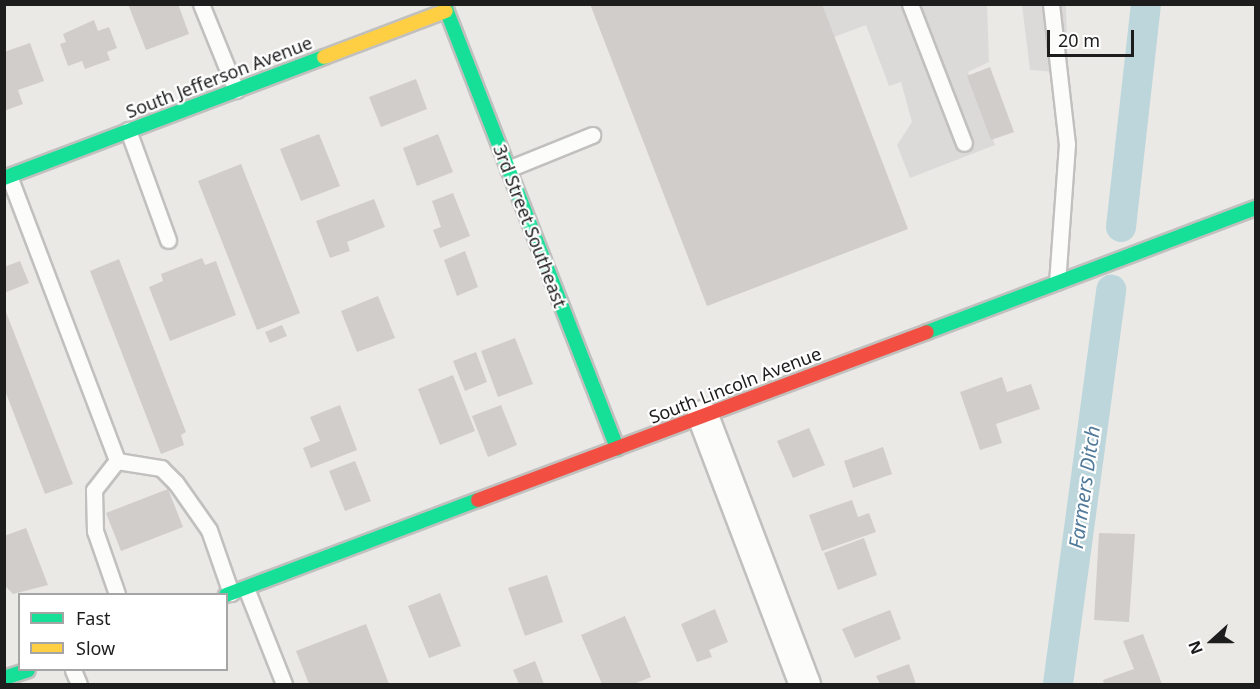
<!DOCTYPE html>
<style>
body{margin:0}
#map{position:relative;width:1260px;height:689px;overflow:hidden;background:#ebe9e6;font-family:"Noto Sans",sans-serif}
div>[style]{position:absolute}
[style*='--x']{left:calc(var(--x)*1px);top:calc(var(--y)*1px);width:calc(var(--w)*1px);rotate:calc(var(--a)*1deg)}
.parking>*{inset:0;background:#dbdad9}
.canal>*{height:30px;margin:-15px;padding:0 15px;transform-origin:15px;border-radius:15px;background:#bdd6db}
.building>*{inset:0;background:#d0cdcb}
.roads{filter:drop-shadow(2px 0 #c1c0be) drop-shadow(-2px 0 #c1c0be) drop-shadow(0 2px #c1c0be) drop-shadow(0 -2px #c1c0be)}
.lane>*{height:15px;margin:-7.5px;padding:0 7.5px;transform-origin:7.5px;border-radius:7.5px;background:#fcfcfb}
.street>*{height:30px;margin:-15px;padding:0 15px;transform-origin:15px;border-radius:15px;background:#fcfcfb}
.fast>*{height:14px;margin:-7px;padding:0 7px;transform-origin:7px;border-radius:7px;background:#16e098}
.slow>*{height:14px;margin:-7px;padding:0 7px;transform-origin:7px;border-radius:7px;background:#ffcf43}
.jam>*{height:14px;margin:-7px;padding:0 7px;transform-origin:7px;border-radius:7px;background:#f24e42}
span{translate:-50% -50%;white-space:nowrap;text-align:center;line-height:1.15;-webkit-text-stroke:4.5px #fff;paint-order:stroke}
.street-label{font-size:18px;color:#1d1d1d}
.water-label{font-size:20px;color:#527a9a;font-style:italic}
.frame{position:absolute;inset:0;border:6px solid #1d1d1d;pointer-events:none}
.legend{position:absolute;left:18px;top:593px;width:210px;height:78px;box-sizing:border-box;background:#fff;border:2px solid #a5a5a5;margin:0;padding:8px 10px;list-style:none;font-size:18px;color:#1d1d1d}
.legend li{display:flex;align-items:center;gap:12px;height:30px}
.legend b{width:30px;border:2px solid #a5a5a5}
.north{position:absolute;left:1182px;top:611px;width:60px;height:60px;-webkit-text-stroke:4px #fff;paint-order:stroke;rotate:249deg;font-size:16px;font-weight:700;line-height:24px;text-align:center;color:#1d1d1d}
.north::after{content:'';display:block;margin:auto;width:21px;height:27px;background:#1d1d1d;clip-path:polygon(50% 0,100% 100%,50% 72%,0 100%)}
.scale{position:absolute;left:1047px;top:30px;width:87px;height:27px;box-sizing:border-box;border:3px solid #1d1d1d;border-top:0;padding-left:8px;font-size:18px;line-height:21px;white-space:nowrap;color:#1d1d1d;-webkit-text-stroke:4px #fff;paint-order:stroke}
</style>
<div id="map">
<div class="parking">
<i style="clip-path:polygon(822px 5px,987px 5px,989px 62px,968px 72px,995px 145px,910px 178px,897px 145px,912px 122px,901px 82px,889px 86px,866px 25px,834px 37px)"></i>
<i style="clip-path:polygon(1022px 5px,1066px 5px,1068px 73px,1030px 70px)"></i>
</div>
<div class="canal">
<i style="--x:1121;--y:227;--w:224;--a:-83.6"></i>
<i style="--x:1058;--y:684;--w:398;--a:-82.3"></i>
</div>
<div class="building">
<i style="clip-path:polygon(128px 4px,178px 4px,189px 34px,146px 50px)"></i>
<i style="clip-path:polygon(590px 4px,822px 4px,908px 229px,707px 306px)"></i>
<i style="clip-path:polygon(94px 20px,98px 31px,109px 27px,117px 48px,107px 52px,110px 60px,85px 69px,82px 61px,68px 66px,60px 44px,66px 42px,63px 34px)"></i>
<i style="clip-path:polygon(30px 43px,44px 81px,18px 90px,23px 104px,4px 111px,4px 52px)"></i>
<i style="clip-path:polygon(990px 67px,1014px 132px,991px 140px,967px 76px)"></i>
<i style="clip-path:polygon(416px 79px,427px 109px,381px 127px,369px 97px)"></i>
<i style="clip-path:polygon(319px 134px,340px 186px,301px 201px,280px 149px)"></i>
<i style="clip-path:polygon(438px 134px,453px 172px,417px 186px,403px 148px)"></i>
<i style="clip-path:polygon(241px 164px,300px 313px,257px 330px,198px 181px)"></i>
<i style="clip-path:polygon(453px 193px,470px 236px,440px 248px,433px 230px,441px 227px,432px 201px)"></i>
<i style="clip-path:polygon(374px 199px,385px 227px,347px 242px,350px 251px,330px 258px,316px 221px)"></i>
<i style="clip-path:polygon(465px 251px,478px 287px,457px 296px,444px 260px)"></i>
<i style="clip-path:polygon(202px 258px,205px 265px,216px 261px,236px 315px,170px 341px,149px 287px,163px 281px,161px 274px)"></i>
<i style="clip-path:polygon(119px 259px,186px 432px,181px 435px,184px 445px,161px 454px,90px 271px)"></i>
<i style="clip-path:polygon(20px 261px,29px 283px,4px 293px,4px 267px)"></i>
<i style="clip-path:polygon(378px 296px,395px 338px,357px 352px,341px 311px)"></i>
<i style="clip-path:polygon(4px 307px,73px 484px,45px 494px,4px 388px)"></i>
<i style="clip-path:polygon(282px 325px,287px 336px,270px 343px,265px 332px)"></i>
<i style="clip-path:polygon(515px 338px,533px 384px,498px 397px,481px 351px)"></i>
<i style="clip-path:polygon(476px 352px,487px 382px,465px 391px,453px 361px)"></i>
<i style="clip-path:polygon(453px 375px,475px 431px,440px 445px,418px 389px)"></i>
<i style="clip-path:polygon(1002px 377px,1007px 392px,1031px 384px,1040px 409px,996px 424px,1002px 443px,980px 450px,960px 392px)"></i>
<i style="clip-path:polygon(340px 405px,357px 450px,311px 468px,303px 448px,320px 441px,310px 417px)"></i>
<i style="clip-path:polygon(501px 405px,517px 445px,488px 457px,472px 416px)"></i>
<i style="clip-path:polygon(809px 428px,825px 465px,793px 478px,777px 441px)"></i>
<i style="clip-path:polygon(883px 447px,892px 474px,853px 488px,844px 461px)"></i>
<i style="clip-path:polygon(355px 461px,371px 501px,345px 511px,329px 471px)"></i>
<i style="clip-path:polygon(168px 489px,183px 527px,121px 551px,106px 513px)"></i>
<i style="clip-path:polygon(852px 500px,858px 517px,869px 513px,876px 532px,822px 551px,809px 515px)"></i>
<i style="clip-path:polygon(26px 528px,48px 585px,13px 594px,4px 585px,4px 536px)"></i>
<i style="clip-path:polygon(1099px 533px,1135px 534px,1129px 622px,1094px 620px)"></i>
<i style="clip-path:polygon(864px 538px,877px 575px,838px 590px,824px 553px)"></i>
<i style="clip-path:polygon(547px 575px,563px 622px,525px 636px,508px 588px)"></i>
<i style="clip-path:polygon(440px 593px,461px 646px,429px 658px,408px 606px)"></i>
<i style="clip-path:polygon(715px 609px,728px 642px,709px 650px,712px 657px,697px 662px,681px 624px)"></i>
<i style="clip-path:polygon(890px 610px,901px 639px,855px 658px,842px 629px)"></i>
<i style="clip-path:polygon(625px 616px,651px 677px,634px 684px,602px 684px,581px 635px)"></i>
<i style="clip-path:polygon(366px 624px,389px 684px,309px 684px,296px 651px)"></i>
<i style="clip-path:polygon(1143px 634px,1162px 684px,1104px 684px,1103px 680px,1134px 669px,1123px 641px)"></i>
<i style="clip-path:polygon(535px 661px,544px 684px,519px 684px,513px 670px)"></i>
<i style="clip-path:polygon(909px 664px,916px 684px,880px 684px,876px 676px)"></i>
</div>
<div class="roads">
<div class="lane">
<i style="--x:201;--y:4;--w:93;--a:67.9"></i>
<i style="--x:910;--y:4;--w:149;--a:68.8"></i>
<i style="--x:1051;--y:4;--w:141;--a:83.5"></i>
<i style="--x:1067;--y:144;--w:138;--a:94.1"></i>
<i style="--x:128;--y:130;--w:117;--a:70"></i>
<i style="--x:508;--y:169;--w:91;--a:-22"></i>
<i style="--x:9;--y:176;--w:305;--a:69.2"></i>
<i style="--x:117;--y:461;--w:45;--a:9"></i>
<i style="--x:161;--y:468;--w:21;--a:45"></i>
<i style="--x:176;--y:483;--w:57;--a:54.9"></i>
<i style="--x:209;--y:530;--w:67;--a:70.8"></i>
<i style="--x:246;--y:588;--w:103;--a:68.4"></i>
<i style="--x:117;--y:594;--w:67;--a:-109.2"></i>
<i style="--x:95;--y:531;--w:41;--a:-91.4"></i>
<i style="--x:94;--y:490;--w:37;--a:-52"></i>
<i style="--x:73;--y:670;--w:15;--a:67"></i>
</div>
<div class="street">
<i style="--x:703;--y:416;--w:287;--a:69.2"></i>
</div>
<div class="fast">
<i style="--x:444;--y:4;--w:477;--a:68.7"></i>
<i style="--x:4;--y:178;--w:342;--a:-20.7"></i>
<i style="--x:927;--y:332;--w:352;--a:-20.7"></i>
<i style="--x:226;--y:595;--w:269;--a:-20.7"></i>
<i style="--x:4;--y:678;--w:25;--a:-18"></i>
</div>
<div class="slow">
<i style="--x:324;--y:57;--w:130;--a:-20.7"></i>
</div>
<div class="jam">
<i style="--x:478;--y:500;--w:479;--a:-20.5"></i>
</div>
</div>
<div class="street-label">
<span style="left:219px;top:77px;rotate:-21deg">South Jefferson Avenue</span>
<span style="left:530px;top:226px;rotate:69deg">3rd Street Southeast</span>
<span style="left:735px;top:385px;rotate:-21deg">South Lincoln Avenue</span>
</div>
<div class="water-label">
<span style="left:1084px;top:487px;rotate:-82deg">Farmers Ditch</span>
</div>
<div class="frame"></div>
<ul class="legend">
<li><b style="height:8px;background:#16e098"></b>Fast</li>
<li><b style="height:8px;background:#ffcf43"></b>Slow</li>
</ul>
<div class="north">N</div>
<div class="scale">20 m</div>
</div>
